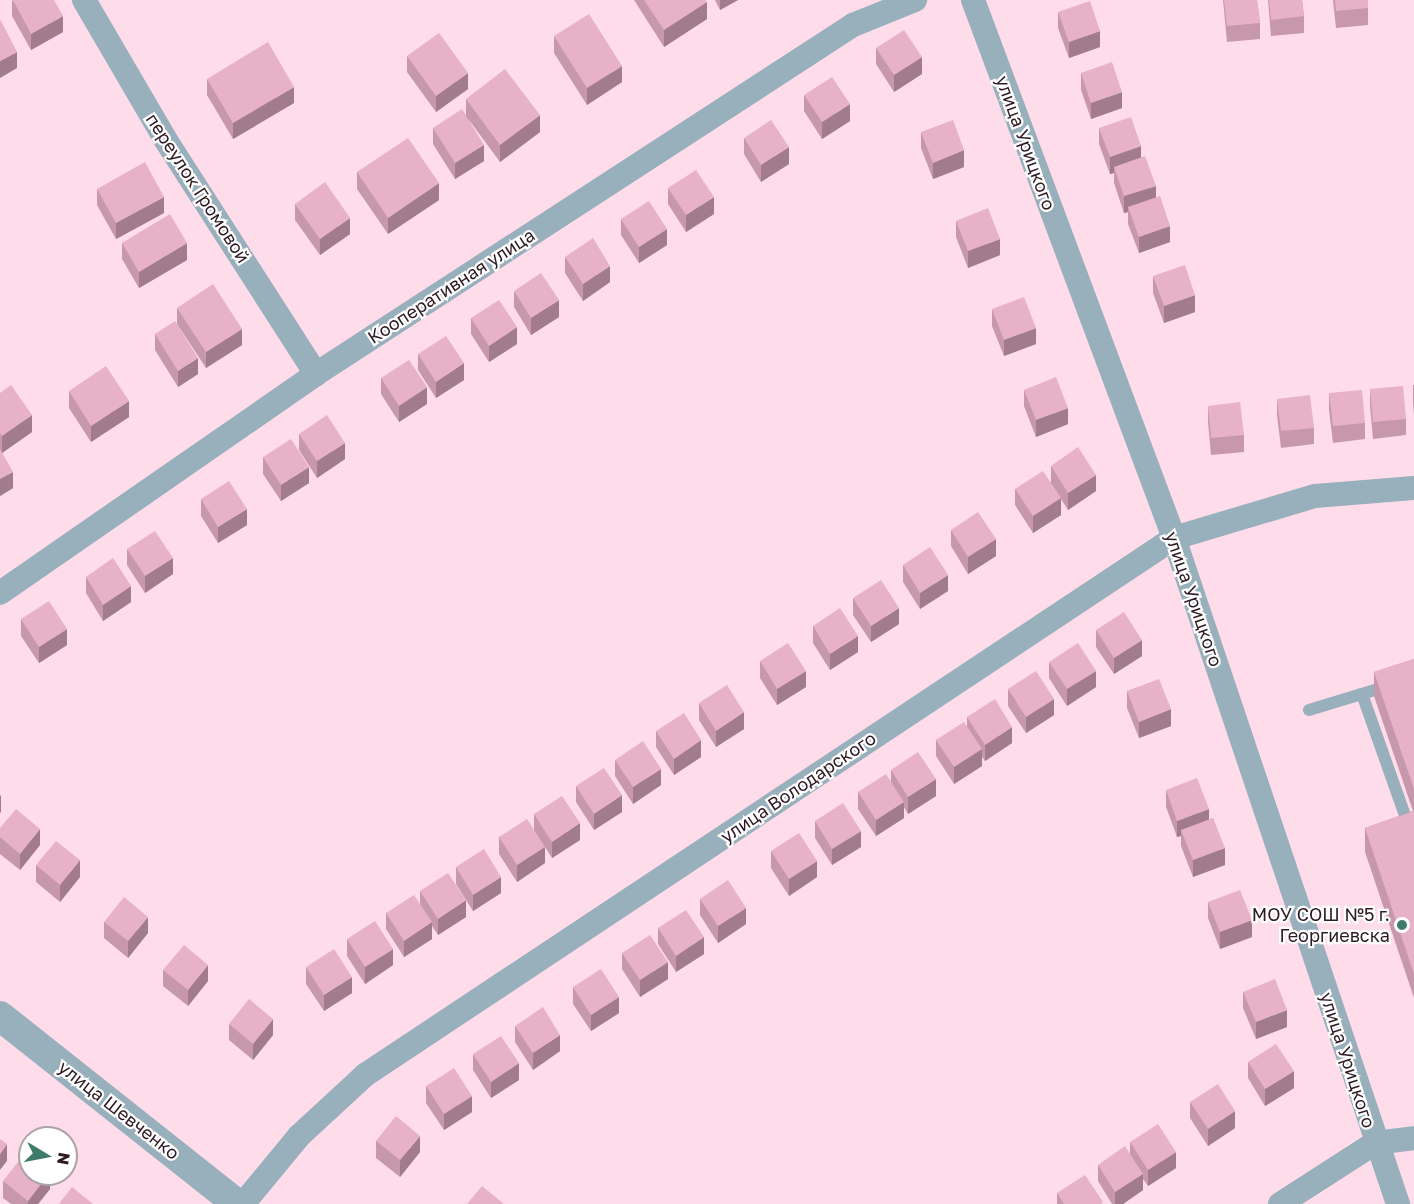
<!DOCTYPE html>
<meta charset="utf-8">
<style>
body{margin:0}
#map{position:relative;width:1414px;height:1204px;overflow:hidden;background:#ffdce9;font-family:"Golos Text",sans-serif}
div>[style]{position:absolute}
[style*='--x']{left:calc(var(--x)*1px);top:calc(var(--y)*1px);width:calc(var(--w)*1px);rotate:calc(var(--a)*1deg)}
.service>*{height:12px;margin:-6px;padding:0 6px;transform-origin:6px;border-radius:6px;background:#98afbc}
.minor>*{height:24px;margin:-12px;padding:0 12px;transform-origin:12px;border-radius:12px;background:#98afbc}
.tertiary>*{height:30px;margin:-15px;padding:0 15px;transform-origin:15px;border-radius:15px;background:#98afbc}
.wall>*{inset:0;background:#c798ab}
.shaded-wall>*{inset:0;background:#a27c8b}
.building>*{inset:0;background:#e7b1c7}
.dots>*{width:16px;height:16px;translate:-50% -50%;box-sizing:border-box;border:3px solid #fff;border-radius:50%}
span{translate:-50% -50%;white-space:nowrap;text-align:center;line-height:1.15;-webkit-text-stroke:4.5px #fff;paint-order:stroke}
.street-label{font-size:18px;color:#2e1a23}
.poi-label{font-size:18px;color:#2e1a23}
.right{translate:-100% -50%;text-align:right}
.north{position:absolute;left:18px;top:1126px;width:60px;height:60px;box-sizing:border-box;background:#fff;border:2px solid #aba3a7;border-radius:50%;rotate:100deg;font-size:16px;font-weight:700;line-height:24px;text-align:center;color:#2e1a23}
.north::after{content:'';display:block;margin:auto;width:21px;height:27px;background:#3d7c6a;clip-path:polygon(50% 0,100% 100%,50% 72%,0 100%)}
</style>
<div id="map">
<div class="service">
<i style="--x:1362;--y:694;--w:132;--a:70.5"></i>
<i style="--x:1309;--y:710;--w:110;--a:-16.9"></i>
</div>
<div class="minor">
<i style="--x:84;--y:0;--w:164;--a:59.7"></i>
<i style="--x:167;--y:142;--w:276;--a:57.3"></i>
<i style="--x:973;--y:0;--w:574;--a:69.51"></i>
<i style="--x:1174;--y:538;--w:703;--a:71.41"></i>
<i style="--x:0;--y:593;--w:384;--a:-34.7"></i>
<i style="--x:316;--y:374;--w:640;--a:-33.02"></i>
<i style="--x:853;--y:25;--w:67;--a:-22"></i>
<i style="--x:243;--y:1204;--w:88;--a:-50.5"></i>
<i style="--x:299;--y:1136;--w:90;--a:-42.7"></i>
<i style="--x:365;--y:1075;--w:971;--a:-33.58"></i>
<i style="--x:1174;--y:538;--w:147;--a:-16.6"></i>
<i style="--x:1315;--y:496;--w:99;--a:-4.6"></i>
<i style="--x:1280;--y:1204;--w:113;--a:-32.7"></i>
<i style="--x:1375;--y:1143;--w:39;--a:-7"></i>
</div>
<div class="tertiary">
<i style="--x:0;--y:1016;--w:303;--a:38.4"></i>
</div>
<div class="wall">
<i style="clip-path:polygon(12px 0,63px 32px,31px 50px,12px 16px)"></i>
<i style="clip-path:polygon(634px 0,705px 0,707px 19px,664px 47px)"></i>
<i style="clip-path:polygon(715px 0,738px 0,720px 10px)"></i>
<i style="clip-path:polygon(1223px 0,1257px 0,1260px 23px,1260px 39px,1227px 42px)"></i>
<i style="clip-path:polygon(1268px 0,1302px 0,1304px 16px,1304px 33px,1271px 36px)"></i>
<i style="clip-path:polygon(1333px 0,1368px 0,1368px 25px,1336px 28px)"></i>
<i style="clip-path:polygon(1058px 12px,1100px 47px,1069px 58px,1058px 28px)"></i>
<i style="clip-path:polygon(554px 36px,622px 82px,587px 105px,554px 53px)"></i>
<i style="clip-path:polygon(876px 48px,922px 74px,894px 92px,876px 64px)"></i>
<i style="clip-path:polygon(407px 56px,468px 89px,436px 112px,407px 72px)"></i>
<i style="clip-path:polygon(1081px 73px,1122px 108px,1091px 119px,1081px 90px)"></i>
<i style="clip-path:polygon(207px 79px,294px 103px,233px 139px,207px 95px)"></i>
<i style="clip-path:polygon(804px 95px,850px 121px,822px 139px,804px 111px)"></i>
<i style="clip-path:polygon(466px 99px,540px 132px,500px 162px,469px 120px,484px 161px,455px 179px,433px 144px,433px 128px,466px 115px)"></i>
<i style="clip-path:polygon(1099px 128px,1141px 157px,1170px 242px,1139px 253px,1128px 224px,1128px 212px,1124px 213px,1114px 183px,1114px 173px,1110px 174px,1099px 144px)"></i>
<i style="clip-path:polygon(921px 132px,964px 167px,933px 179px,921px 148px)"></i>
<i style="clip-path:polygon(744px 138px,789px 164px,761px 182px,744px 154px)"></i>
<i style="clip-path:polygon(357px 172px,439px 200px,388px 234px,357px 189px)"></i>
<i style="clip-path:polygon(668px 188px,714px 214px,686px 232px,668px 204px)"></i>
<i style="clip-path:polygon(97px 189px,164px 213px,116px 239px,97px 205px)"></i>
<i style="clip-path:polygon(295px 204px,350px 234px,320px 255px,295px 220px)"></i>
<i style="clip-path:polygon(621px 219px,667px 245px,639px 263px,621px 235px)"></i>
<i style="clip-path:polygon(956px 221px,1000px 255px,968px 268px,956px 237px)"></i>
<i style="clip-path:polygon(122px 243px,187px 260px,139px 288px,122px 259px)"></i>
<i style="clip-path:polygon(565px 257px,610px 282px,583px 301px,565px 273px)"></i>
<i style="clip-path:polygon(1153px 276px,1195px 312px,1164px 323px,1153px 293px)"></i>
<i style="clip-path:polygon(514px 291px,559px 317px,531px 335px,514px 307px)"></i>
<i style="clip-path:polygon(177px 308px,242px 345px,206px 368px,177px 324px)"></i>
<i style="clip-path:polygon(992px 309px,1036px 344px,1004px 356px,992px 326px)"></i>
<i style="clip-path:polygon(471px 318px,517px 344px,489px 362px,471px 334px)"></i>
<i style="clip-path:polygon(155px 334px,198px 374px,178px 387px,155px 350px)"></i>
<i style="clip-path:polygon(418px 354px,464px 380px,436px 398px,418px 370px)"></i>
<i style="clip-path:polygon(381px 378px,427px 404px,399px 422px,381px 394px)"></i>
<i style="clip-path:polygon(1413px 385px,1414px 385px,1414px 416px,1413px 402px)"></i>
<i style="clip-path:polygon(1370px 389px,1406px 419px,1406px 435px,1373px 439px,1370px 406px)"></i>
<i style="clip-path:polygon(1024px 390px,1068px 424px,1036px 437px,1024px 406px)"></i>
<i style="clip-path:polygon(69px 391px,129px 417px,91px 442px,69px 408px)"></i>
<i style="clip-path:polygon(0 393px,32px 432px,2px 453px,13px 488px,0 496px)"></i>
<i style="clip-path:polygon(1329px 393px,1365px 423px,1365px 439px,1333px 443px,1329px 410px)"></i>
<i style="clip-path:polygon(1277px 399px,1314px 428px,1314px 444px,1281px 448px,1277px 415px)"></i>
<i style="clip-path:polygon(1208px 406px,1244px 435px,1244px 452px,1211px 455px,1208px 422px)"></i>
<i style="clip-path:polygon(299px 434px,345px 459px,317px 478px,299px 450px)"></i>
<i style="clip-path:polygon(263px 457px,309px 483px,281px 501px,263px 474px)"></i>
<i style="clip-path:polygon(1051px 466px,1096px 491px,1068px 510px,1061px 499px,1061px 515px,1033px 533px,1015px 505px,1015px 489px,1051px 482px)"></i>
<i style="clip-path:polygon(201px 499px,247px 525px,218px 543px,201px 516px)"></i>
<i style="clip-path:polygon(951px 530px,996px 556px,968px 574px,951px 546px)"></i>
<i style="clip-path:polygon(127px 549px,173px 574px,145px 593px,127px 565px)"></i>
<i style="clip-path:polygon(903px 565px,948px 591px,920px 609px,903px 582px)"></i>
<i style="clip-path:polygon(86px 577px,131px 602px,103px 621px,86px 593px)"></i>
<i style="clip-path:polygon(853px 598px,899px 624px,871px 642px,853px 615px)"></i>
<i style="clip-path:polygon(21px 619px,67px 645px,39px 663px,21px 636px)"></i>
<i style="clip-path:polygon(813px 626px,858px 652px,830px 670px,813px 643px)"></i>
<i style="clip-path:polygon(1096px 630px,1142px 656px,1114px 674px,1096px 647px)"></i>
<i style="clip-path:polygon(1414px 659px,1414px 998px,1365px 852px,1365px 828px,1413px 811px,1374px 696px,1374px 672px)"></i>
<i style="clip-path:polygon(760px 661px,806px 687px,777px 705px,760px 678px)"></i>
<i style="clip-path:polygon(1049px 662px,1096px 687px,1067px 706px,1049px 678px)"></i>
<i style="clip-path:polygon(1008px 689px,1054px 715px,1026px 733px,1008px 706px)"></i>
<i style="clip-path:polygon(1127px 691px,1171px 726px,1139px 738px,1127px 708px)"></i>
<i style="clip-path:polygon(699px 703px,744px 729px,716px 747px,699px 720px)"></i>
<i style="clip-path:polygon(967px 717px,1012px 743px,985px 761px,982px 757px,982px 766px,954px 784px,936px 756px,936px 740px,967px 726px)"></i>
<i style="clip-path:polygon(656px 731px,701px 757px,674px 775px,656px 747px)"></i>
<i style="clip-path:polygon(615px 760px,661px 785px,633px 804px,615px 776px)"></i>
<i style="clip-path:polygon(891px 770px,936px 796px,908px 814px,904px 807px,904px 818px,876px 836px,858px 809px,858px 792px,891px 781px)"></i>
<i style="clip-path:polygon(576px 786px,622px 812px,594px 830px,576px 802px)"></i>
<i style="clip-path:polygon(1166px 790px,1209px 819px,1225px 865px,1193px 877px,1181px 846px,1181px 836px,1177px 837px,1166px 807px)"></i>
<i style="clip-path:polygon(534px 814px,580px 840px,552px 858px,545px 847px,545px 863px,517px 882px,499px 854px,499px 837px,534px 830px)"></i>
<i style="clip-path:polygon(815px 821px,861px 847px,832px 865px,815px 838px)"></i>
<i style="clip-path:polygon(0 828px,40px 845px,20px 870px,0 854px)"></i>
<i style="clip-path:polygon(771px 851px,817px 877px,789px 896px,771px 868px)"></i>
<i style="clip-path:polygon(36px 865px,80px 877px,60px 902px,36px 882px)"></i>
<i style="clip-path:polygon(456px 867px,501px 893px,473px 911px,456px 884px)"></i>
<i style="clip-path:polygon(420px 891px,466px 917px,438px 935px,432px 926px,432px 939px,404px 957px,386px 929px,386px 913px,420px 904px)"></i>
<i style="clip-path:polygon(700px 899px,746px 924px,718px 943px,700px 915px)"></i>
<i style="clip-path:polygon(1208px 902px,1252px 937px,1220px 949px,1208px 918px)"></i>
<i style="clip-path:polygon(104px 922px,148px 933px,128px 958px,104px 938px)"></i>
<i style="clip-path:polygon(658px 928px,704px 954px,676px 972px,658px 944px)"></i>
<i style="clip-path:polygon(347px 939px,393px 965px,365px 984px,347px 956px)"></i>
<i style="clip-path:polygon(622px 953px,668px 979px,640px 997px,622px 969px)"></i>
<i style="clip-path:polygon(306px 967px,352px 993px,324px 1011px,306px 984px)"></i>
<i style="clip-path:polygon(163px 970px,208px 981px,188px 1006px,163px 986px)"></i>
<i style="clip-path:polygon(573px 987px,619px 1013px,591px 1031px,573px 1004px)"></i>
<i style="clip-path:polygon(1243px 992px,1287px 1027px,1256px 1039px,1243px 1008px)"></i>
<i style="clip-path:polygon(229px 1024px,273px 1035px,253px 1060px,229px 1040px)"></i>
<i style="clip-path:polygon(515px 1026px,560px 1051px,533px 1070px,515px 1042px)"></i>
<i style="clip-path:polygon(473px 1054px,519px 1080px,491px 1098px,473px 1070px)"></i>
<i style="clip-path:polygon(1248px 1062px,1294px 1088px,1265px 1106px,1248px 1078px)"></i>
<i style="clip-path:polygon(426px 1086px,472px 1112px,444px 1130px,426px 1103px)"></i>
<i style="clip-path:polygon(1190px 1102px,1235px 1128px,1208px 1146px,1190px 1118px)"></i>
<i style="clip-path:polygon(376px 1141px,420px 1152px,400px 1177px,376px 1158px)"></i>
<i style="clip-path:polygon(1130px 1142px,1176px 1168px,1148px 1186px,1143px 1179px,1143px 1190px,1123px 1204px,1112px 1204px,1098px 1181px,1098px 1165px,1130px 1154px)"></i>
<i style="clip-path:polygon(50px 1174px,50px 1189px,38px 1204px,11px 1204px,3px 1198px,3px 1181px)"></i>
<i style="clip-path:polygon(1057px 1193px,1103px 1204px,1057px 1204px)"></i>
</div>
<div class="shaded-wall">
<i style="clip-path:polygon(720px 0,738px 0,720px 10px)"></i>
<i style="clip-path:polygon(707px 2px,707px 19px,664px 47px,664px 30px)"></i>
<i style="clip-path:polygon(63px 16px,63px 32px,31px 50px,31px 34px)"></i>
<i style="clip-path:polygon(1100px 31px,1100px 47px,1069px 58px,1069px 42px)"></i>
<i style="clip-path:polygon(17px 52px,17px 68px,0 78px,0 61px)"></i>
<i style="clip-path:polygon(922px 57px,922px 74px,894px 92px,894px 75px)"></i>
<i style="clip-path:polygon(622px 66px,622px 82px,587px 105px,587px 88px)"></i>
<i style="clip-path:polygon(468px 73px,468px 89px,436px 112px,436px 96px)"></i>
<i style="clip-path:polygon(294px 87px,294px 103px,233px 139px,233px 123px)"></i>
<i style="clip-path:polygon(1122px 92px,1122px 108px,1091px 119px,1091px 103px)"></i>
<i style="clip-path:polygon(850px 104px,850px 121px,822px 139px,822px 122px)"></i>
<i style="clip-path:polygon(540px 115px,540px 132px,500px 162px,500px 145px)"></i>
<i style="clip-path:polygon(484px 145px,484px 161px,455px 179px,455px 163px)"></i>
<i style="clip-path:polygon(1141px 146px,1141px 163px,1114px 167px,1114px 173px,1110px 174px,1110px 157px)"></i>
<i style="clip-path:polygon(789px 147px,789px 164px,761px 182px,761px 165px)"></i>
<i style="clip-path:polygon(964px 150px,964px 167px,933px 179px,933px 163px)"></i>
<i style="clip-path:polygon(439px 183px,439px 200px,388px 234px,388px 218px)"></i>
<i style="clip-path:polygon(1156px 186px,1156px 202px,1128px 207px,1128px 212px,1124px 213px,1124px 196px)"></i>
<i style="clip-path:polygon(164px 197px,164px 213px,116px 239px,116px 223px)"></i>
<i style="clip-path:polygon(714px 197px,714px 214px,686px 232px,686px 215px)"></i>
<i style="clip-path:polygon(350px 218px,350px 234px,320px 255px,320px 239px)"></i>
<i style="clip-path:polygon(1170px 226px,1170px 242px,1139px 253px,1139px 237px)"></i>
<i style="clip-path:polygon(667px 229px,667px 245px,639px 263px,639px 247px)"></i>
<i style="clip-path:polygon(1000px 239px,1000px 255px,968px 268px,968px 251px)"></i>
<i style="clip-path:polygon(187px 243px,187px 260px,139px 288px,139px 272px)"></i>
<i style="clip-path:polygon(610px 266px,610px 282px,583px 301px,583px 284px)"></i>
<i style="clip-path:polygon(1195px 295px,1195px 312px,1164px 323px,1164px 306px)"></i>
<i style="clip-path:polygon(559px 300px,559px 317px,531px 335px,531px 318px)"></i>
<i style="clip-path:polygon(517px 327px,517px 344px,489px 362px,489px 346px)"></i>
<i style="clip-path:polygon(1036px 328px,1036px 344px,1004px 356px,1004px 340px)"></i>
<i style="clip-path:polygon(242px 329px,242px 345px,206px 368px,206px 352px)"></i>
<i style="clip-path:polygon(198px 358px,198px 374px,178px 387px,178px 371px)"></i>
<i style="clip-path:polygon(464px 363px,464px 380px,436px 398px,436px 382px)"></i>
<i style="clip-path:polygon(427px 387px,427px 404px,399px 422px,399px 406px)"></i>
<i style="clip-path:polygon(129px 401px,129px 417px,91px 442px,91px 426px)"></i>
<i style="clip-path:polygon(1068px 408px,1068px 424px,1036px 437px,1036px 420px)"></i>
<i style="clip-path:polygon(32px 415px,32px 432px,2px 453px,2px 436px)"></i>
<i style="clip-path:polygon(345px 443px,345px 459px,317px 478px,317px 461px)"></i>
<i style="clip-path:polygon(309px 467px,309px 483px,281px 501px,281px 485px)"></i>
<i style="clip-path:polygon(13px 472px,13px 488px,0 496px,0 479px)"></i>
<i style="clip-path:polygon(1096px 475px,1096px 491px,1068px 510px,1068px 493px)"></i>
<i style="clip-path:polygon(1061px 498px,1061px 515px,1033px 533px,1033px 516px)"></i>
<i style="clip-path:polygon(247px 509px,247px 525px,218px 543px,218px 527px)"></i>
<i style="clip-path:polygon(996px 539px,996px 556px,968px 574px,968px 557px)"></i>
<i style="clip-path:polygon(173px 558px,173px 574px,145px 593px,145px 576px)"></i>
<i style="clip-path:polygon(948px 575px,948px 591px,920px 609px,920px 593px)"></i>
<i style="clip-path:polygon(131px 586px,131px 602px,103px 621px,103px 605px)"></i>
<i style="clip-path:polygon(899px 608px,899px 624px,871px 642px,871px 626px)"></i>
<i style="clip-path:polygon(67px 629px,67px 645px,39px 663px,39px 647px)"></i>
<i style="clip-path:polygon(858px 636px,858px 652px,830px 670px,830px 654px)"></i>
<i style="clip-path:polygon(1142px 640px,1142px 656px,1114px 674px,1114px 658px)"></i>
<i style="clip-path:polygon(806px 671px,806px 687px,777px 705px,777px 689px)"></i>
<i style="clip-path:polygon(1096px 671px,1096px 687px,1067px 706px,1067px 689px)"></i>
<i style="clip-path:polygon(1054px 699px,1054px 715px,1026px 733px,1026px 717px)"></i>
<i style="clip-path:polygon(1171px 709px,1171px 726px,1139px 738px,1139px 722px)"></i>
<i style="clip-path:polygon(744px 712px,744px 729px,716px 747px,716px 731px)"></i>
<i style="clip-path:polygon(1012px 727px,1012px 743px,985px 761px,985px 745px)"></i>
<i style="clip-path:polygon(701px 740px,701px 757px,674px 775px,674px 759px)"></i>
<i style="clip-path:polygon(982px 749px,982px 766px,954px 784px,954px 767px)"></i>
<i style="clip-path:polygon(661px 769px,661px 785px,633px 804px,633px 787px)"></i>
<i style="clip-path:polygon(936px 779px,936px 796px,908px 814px,908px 797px)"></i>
<i style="clip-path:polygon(1px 795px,1px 812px,0 813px,0 796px)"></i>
<i style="clip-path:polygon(622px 795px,622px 812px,594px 830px,594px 814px)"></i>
<i style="clip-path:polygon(904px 802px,904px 818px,876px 836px,876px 820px)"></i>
<i style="clip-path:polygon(1209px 809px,1209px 825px,1181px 830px,1181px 836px,1177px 837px,1177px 821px)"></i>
<i style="clip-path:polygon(580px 823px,580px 840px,552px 858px,552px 842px)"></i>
<i style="clip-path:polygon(40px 829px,40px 845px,20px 870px,20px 854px)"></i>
<i style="clip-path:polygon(861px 831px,861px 847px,832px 865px,832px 849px)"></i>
<i style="clip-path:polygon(545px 847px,545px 863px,517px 882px,517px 865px)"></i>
<i style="clip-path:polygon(1225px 848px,1225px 865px,1193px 877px,1193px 860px)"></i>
<i style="clip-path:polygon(80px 860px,80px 877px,60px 902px,60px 885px)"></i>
<i style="clip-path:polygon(817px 861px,817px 877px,789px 896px,789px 879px)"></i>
<i style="clip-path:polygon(501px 877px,501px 893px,473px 911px,473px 895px)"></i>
<i style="clip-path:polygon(466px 900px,466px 917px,438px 935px,438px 919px)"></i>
<i style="clip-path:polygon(746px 908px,746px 924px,718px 943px,718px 926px)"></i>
<i style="clip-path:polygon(148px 917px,148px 933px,128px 958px,128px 941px)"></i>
<i style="clip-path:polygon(1252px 920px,1252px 937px,1220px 949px,1220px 932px)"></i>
<i style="clip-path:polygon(432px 922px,432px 939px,404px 957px,404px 941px)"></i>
<i style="clip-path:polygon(704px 937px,704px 954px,676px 972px,676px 956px)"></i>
<i style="clip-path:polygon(393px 949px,393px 965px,365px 984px,365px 967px)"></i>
<i style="clip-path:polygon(668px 962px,668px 979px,640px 997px,640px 980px)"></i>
<i style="clip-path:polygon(208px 965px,208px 981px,188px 1006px,188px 990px)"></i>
<i style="clip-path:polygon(352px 977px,352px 993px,324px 1011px,324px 995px)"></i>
<i style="clip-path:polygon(619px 997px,619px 1013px,591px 1031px,591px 1015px)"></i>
<i style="clip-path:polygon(1287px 1010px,1287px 1027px,1256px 1039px,1256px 1022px)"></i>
<i style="clip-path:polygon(273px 1019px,273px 1035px,253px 1060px,253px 1044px)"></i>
<i style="clip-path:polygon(560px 1035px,560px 1051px,533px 1070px,533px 1053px)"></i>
<i style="clip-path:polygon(519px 1063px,519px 1080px,491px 1098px,491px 1082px)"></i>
<i style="clip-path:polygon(1294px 1071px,1294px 1088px,1265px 1106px,1265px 1089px)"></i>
<i style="clip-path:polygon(472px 1096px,472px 1112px,444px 1130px,444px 1114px)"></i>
<i style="clip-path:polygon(1235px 1111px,1235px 1128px,1208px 1146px,1208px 1129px)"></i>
<i style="clip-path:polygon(420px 1136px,420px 1152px,400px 1177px,400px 1160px)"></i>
<i style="clip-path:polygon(7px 1144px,7px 1161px,0 1170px,0 1154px)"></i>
<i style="clip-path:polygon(1176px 1152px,1176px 1168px,1148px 1186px,1148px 1170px)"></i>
<i style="clip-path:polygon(49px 1174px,50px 1174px,50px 1189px,38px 1204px,28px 1204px,28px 1201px)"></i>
<i style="clip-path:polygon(1143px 1174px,1143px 1190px,1123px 1204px,1115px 1204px,1115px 1192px)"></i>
</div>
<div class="building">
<i style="clip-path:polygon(13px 0,54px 0,63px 16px,31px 34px)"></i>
<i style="clip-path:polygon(644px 0,705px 0,707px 2px,664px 30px)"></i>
<i style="clip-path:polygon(1224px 0,1257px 0,1260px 23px,1227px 26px)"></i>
<i style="clip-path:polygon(1269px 0,1302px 0,1304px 16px,1271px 20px)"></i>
<i style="clip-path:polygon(1335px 0,1368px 0,1368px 8px,1336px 11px)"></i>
<i style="clip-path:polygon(1090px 1px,1100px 31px,1069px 42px,1058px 12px)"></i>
<i style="clip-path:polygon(589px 14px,622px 66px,587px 88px,554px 36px)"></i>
<i style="clip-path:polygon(0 19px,17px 52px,0 61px)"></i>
<i style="clip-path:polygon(904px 30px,922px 57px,894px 75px,876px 48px)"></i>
<i style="clip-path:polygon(439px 33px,468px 73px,436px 96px,407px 56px)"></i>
<i style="clip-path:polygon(268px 42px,294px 87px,233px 123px,207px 79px)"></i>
<i style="clip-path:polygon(1112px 62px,1122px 92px,1091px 103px,1081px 73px)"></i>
<i style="clip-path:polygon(505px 69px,540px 115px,500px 145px,466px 99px)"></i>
<i style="clip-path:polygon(832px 77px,850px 104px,822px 122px,804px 95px)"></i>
<i style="clip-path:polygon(462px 109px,484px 145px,455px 163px,433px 128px)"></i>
<i style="clip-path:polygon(1131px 117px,1141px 146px,1110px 157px,1099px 128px)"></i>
<i style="clip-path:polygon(771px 120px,789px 147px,761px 165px,744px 138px)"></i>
<i style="clip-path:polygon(953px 120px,964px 150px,933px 163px,921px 132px)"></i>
<i style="clip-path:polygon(408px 138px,439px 183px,388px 218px,357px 172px)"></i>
<i style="clip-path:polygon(1145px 156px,1156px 186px,1124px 196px,1114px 167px)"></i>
<i style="clip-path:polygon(145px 162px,164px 197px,116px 223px,97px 189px)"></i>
<i style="clip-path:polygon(696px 170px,714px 197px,686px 215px,668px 188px)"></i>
<i style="clip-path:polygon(325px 182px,350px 218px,320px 239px,295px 204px)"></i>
<i style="clip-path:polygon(1160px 196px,1170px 226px,1139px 237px,1128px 207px)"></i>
<i style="clip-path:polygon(649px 201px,667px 229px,639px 247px,621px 219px)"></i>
<i style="clip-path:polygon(988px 208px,1000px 239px,968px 251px,956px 221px)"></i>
<i style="clip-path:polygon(170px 214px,187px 243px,139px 272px,122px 243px)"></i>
<i style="clip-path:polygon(593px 238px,610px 266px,583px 284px,565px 257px)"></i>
<i style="clip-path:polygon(1185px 265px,1195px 295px,1164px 306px,1153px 276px)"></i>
<i style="clip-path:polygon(541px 273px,559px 300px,531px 318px,514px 291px)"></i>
<i style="clip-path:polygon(213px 284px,242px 329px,206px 352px,177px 308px)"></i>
<i style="clip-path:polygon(1024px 297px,1036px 328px,1004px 340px,992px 309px)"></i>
<i style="clip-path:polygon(499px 300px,517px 327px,489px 346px,471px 318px)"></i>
<i style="clip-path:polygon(175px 321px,198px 358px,178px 371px,155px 334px)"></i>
<i style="clip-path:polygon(446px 336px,464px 363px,436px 382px,418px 354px)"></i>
<i style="clip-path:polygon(409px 360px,427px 387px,399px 406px,381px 378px)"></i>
<i style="clip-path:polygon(106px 366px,129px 401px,91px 426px,69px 391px)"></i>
<i style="clip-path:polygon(1056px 377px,1068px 408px,1036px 420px,1024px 390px)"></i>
<i style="clip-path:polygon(11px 385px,32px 415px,2px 436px,0 433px,0 393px)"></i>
<i style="clip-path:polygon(1403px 386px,1406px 419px,1373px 422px,1370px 389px)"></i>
<i style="clip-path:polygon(1362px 390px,1365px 423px,1333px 426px,1329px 393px)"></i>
<i style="clip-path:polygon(1310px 395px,1314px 428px,1281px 431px,1277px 399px)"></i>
<i style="clip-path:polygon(1240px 402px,1244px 435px,1211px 438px,1208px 406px)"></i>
<i style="clip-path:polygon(327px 415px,345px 443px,317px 461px,299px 434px)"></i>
<i style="clip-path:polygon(291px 439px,309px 467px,281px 485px,263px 457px)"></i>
<i style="clip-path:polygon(1078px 447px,1096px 475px,1068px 493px,1051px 466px)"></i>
<i style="clip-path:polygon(0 449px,13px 472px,0 479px)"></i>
<i style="clip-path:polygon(1043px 471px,1061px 498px,1033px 516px,1015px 489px)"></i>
<i style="clip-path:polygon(229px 481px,247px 509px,218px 527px,201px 499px)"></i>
<i style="clip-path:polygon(978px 512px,996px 539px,968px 557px,951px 530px)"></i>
<i style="clip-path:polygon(155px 531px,173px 558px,145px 576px,127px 549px)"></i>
<i style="clip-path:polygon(930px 547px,948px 575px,920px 593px,903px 565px)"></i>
<i style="clip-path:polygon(113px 558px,131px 586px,103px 605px,86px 577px)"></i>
<i style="clip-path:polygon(881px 580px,899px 608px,871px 626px,853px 598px)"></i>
<i style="clip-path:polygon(49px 601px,67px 629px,39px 647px,21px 619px)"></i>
<i style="clip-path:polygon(840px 608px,858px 636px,830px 654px,813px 626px)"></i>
<i style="clip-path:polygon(1124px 612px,1142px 640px,1114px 658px,1096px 630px)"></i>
<i style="clip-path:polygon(788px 643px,806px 671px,777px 689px,760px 661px)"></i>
<i style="clip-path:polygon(1078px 643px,1096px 671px,1067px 689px,1049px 662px)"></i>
<i style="clip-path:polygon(1414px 659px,1414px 789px,1374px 672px)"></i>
<i style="clip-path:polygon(1036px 671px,1054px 699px,1026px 717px,1008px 689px)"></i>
<i style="clip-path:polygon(1159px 679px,1171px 709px,1139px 722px,1127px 691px)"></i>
<i style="clip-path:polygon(727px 685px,744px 712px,716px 731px,699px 703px)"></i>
<i style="clip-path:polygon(995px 699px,1012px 727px,985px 745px,967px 717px)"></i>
<i style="clip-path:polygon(684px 713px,701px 740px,674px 759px,656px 731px)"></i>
<i style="clip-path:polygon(964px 722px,982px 749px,954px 767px,936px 740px)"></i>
<i style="clip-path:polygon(643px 741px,661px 769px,633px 787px,615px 760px)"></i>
<i style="clip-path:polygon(918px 752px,936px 779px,908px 797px,891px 770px)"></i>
<i style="clip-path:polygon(604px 768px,622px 795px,594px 814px,576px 786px)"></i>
<i style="clip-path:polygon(886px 774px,904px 802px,876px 820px,858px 792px)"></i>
<i style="clip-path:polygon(1197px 778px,1209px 809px,1177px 821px,1166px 790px)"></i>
<i style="clip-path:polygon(562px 796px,580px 823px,552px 842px,534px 814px)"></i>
<i style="clip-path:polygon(843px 803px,861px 831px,832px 849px,815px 821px)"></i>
<i style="clip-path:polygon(16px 809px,40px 829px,20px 854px,0 837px,0 828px)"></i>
<i style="clip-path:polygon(1414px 811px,1414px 974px,1365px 828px)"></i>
<i style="clip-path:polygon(1213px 818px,1225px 848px,1193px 860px,1181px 830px)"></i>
<i style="clip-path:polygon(527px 819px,545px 847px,517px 865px,499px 837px)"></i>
<i style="clip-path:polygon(799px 833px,817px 861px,789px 879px,771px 851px)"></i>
<i style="clip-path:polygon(56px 841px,80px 860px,60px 885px,36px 865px)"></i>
<i style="clip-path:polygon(484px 849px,501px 877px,473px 895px,456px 867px)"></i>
<i style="clip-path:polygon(448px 873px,466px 900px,438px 919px,420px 891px)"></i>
<i style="clip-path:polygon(728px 880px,746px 908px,718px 926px,700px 899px)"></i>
<i style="clip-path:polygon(1240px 890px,1252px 920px,1220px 932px,1208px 902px)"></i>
<i style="clip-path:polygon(414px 895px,432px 922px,404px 941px,386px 913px)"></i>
<i style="clip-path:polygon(124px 897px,148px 917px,128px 941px,104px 922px)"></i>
<i style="clip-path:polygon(686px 910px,704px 937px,676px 956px,658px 928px)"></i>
<i style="clip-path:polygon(375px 921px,393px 949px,365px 967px,347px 939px)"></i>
<i style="clip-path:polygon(650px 935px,668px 962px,640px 980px,622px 953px)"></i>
<i style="clip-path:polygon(184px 945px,208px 965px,188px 990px,163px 970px)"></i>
<i style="clip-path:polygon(334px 949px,352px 977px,324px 995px,306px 967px)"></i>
<i style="clip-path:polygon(601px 969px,619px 997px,591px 1015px,573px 987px)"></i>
<i style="clip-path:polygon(1275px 979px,1287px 1010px,1256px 1022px,1243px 992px)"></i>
<i style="clip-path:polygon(249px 999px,273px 1019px,253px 1044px,229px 1024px)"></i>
<i style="clip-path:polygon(543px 1007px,560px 1035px,533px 1053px,515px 1026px)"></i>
<i style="clip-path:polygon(501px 1036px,519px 1063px,491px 1082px,473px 1054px)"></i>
<i style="clip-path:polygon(1276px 1044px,1294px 1071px,1265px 1089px,1248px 1062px)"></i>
<i style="clip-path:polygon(454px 1068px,472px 1096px,444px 1114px,426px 1086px)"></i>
<i style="clip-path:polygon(1218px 1084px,1235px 1111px,1208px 1129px,1190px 1102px)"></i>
<i style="clip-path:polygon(396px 1116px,420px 1136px,400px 1160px,376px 1141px)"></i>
<i style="clip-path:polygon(1158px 1124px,1176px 1152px,1148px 1170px,1130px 1142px)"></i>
<i style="clip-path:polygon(0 1139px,7px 1144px,0 1154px)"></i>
<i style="clip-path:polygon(1125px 1146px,1143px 1174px,1115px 1192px,1098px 1165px)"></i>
<i style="clip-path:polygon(25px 1153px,30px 1157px,30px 1174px,49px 1174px,28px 1201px,3px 1181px)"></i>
<i style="clip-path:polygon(1085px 1175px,1103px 1202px,1100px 1204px,1064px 1204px,1057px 1193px)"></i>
<i style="clip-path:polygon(482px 1186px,504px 1204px,467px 1204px)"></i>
<i style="clip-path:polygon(72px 1187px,93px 1204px,59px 1204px)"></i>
</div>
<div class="dots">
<i style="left:1402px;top:925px;background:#3d7c6a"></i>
</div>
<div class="street-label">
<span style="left:1026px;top:143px;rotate:70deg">улица Урицкого</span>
<span style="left:198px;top:188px;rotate:57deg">переулок Громовой</span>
<span style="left:451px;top:286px;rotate:-33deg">Кооперативная улица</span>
<span style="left:1194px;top:599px;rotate:71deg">улица Урицкого</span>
<span style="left:798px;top:787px;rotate:-34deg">улица Володарского</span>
<span style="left:1348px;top:1060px;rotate:72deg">улица Урицкого</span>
<span style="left:119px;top:1110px;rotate:38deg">улица Шевченко</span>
</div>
<div class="poi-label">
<span class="right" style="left:1390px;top:925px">МОУ СОШ №5 г.<br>Георгиевска</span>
</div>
<div class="north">N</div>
</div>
